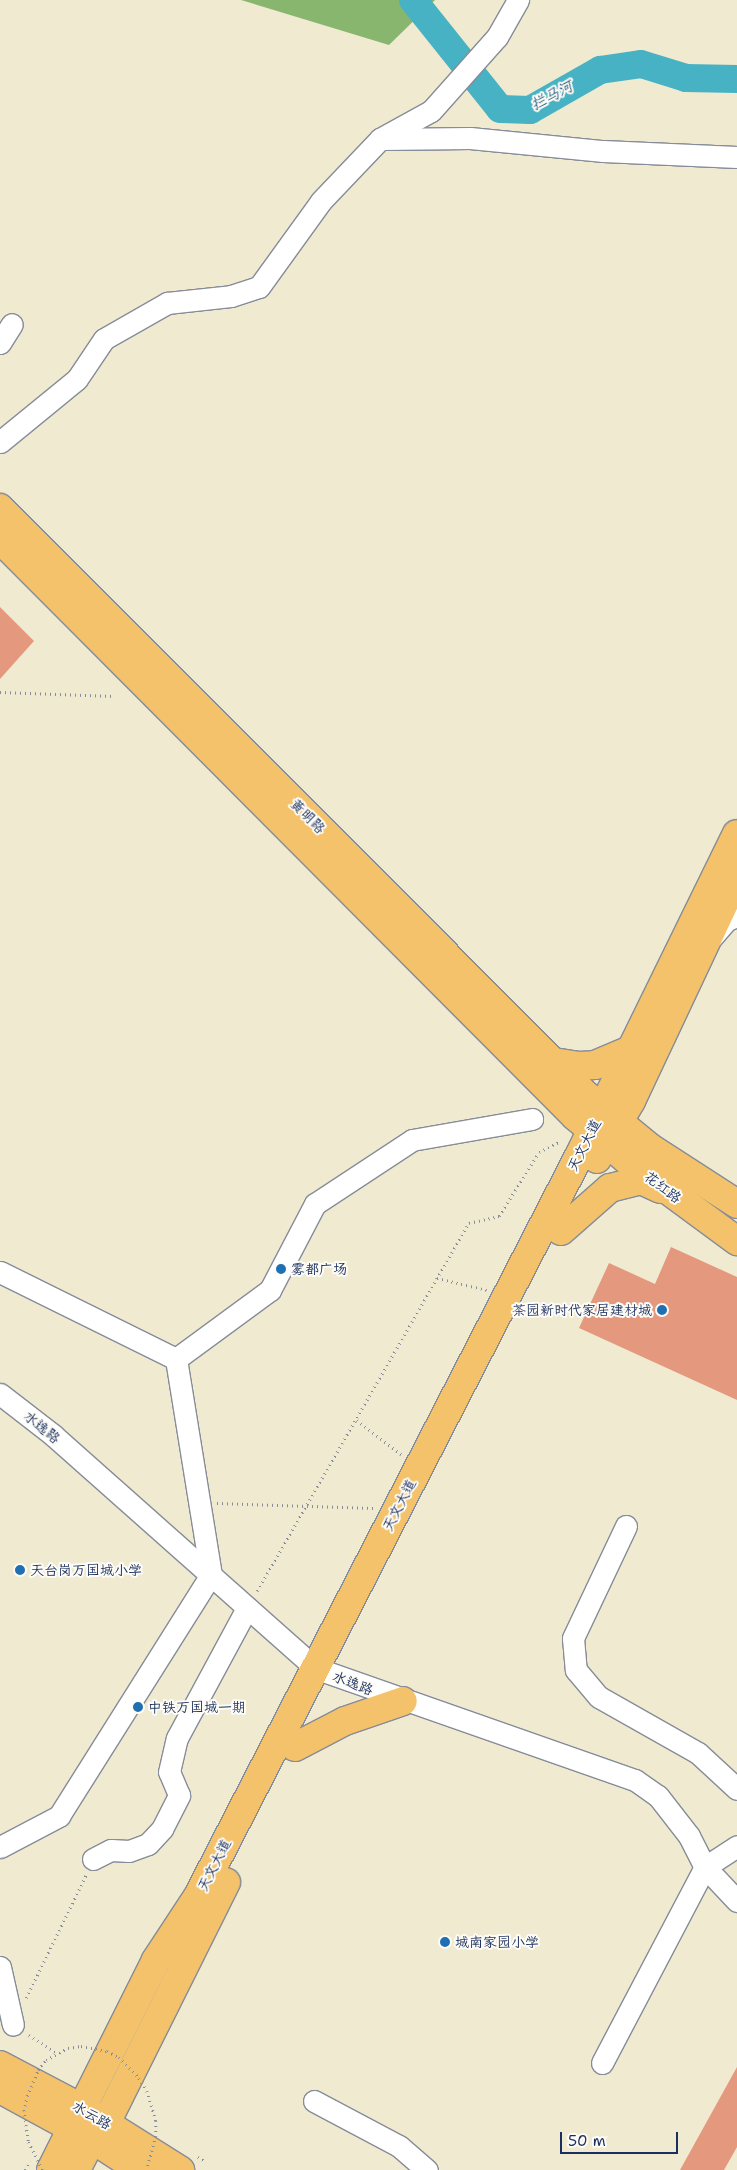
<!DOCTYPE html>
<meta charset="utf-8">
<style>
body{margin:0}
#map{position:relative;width:737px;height:2170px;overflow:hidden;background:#f0ead1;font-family:"Shantell Sans","LXGW WenKai TC",sans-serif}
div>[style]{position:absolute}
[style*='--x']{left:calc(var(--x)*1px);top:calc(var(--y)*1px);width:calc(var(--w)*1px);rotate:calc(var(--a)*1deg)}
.forest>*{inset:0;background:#88b66f}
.river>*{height:28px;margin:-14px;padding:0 14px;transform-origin:14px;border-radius:14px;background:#46b2c3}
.building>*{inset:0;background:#e4997e}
.path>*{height:2.5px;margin-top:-1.25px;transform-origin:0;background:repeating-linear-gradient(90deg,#868c98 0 1px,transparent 0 5px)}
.roads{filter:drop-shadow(1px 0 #868c98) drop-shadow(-1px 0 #868c98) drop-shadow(0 1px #868c98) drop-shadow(0 -1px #868c98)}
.minor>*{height:21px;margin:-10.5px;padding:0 10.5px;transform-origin:10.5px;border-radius:10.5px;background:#fff}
.major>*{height:28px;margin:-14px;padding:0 14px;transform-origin:14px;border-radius:14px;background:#f4c26a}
.path-bridge>*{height:2.5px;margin-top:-1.25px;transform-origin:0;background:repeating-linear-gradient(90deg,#868c98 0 1px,transparent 0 5px)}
.dots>*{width:14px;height:14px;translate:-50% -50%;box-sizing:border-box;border:2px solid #fdfcf7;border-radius:50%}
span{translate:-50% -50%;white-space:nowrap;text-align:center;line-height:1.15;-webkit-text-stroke:4px #fdfcf7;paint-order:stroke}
.street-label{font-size:14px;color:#1b2f5e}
.poi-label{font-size:14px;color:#1b2f5e}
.left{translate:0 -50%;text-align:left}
.right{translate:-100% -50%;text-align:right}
.water-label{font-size:15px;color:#2a5d81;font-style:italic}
.scale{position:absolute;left:560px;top:2132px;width:118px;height:22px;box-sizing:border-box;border:2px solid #1b2f5e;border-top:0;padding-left:6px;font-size:15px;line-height:18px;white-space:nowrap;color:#1b2f5e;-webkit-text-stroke:4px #fdfcf7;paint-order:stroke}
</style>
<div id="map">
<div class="forest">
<i style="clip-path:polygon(241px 0,435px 0,389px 45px)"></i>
</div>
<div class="river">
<i style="--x:413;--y:0;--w:139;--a:51.4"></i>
<i style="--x:500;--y:109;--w:30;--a:2"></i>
<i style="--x:530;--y:110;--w:81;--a:-29.7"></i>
<i style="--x:600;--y:70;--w:41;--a:-8.3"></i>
<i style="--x:641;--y:64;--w:47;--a:17.3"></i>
<i style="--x:686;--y:78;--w:51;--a:1.1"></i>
</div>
<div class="building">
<i style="clip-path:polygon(0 607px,34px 641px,0 679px)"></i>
<i style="clip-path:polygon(671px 1247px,737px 1277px,737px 1400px,579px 1328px,609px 1263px,655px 1284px)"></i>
<i style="clip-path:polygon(737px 2067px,737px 2147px,724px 2170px,680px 2170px)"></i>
</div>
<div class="path">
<i style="--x:0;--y:692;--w:114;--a:2"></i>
<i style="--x:437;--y:1278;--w:51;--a:13.5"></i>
<i style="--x:357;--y:1420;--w:56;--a:37.7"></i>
<i style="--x:217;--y:1503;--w:157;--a:1.8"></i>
<i style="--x:257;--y:1591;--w:425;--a:-60.1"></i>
<i style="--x:469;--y:1223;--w:31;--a:-13"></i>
<i style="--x:499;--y:1216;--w:75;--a:-58"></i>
<i style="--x:539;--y:1152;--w:22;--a:-27"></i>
<i style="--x:26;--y:1998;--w:137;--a:-64"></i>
<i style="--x:29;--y:2035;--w:33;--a:33"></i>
<i style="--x:198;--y:2157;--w:8;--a:30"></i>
<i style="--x:25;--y:2170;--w:10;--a:-61"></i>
</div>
<div class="roads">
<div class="minor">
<i style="--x:383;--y:139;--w:87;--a:-0.7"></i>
<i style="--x:470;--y:138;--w:134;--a:5.6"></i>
<i style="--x:603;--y:151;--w:134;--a:2.6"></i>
<i style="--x:0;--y:343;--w:22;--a:-58"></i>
<i style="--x:0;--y:442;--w:99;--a:-39.3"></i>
<i style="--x:77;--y:379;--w:48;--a:-56"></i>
<i style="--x:104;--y:339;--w:73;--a:-29.7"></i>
<i style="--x:167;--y:303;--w:64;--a:-6.2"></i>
<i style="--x:231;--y:296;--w:29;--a:-18"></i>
<i style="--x:259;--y:287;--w:106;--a:-54.2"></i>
<i style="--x:321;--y:201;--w:86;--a:-46.4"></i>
<i style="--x:380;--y:139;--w:58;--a:-28.8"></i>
<i style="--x:431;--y:111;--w:99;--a:-48.3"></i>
<i style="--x:497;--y:37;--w:43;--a:-60.4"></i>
<i style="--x:712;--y:937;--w:23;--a:-49"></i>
<i style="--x:727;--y:920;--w:11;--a:-22"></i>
<i style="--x:0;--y:1272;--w:196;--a:26.3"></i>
<i style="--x:176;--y:1359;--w:117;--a:-36.3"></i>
<i style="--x:270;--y:1290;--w:97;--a:-62.4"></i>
<i style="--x:315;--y:1204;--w:116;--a:-33.4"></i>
<i style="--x:412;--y:1140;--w:122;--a:-9.9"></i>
<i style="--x:0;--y:1394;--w:67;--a:37.7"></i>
<i style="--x:53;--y:1435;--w:351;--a:41.6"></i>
<i style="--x:315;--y:1668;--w:339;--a:19.3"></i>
<i style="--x:635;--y:1780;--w:28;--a:35"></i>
<i style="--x:658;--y:1796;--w:51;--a:52.2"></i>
<i style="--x:689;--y:1836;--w:35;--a:63"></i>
<i style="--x:705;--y:1867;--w:47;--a:46.7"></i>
<i style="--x:626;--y:1526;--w:124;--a:115.3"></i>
<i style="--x:573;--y:1638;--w:32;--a:85"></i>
<i style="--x:576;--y:1670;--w:35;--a:50"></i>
<i style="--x:599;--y:1697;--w:114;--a:29.5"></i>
<i style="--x:698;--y:1753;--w:53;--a:42.7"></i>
<i style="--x:0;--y:1847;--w:67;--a:-27.7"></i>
<i style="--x:59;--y:1816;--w:285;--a:-57.8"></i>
<i style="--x:211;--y:1575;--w:219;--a:-99.2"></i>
<i style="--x:93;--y:1859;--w:20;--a:-27"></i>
<i style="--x:111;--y:1850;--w:18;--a:3"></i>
<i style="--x:129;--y:1851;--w:20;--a:-20"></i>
<i style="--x:148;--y:1844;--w:21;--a:-47"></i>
<i style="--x:162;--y:1829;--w:38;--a:-63"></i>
<i style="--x:179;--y:1795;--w:25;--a:-113"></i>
<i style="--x:169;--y:1772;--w:35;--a:-77"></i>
<i style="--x:177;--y:1738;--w:148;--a:-61.7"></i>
<i style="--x:0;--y:1967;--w:59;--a:77.4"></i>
<i style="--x:602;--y:2063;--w:221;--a:-62.3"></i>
<i style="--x:705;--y:1867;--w:38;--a:-33"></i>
<i style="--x:314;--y:2101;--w:96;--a:27.9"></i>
<i style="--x:399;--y:2146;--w:37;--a:41"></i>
</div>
<div class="major">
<i style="--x:0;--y:508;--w:829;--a:45.05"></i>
<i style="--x:586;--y:1095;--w:82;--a:39.5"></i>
<i style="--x:649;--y:1147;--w:105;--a:32.9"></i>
<i style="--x:0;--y:539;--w:815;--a:45.1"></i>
<i style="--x:575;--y:1116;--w:68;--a:40.2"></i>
<i style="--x:627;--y:1160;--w:137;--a:36.4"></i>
<i style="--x:554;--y:1062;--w:24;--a:9"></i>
<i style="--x:578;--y:1066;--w:17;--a:-3"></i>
<i style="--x:595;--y:1065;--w:36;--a:-23"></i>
<i style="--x:597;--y:1159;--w:67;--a:-59.6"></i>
<i style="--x:631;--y:1101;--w:249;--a:-64.8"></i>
<i style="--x:561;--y:1231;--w:65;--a:-41.3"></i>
<i style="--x:610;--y:1188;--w:32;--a:-14"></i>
<i style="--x:641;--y:1180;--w:21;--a:25"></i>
<i style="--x:295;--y:1747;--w:56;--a:-27.5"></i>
<i style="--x:345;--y:1721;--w:61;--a:-19"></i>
<i style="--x:0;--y:2065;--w:94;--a:27.9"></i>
<i style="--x:83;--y:2109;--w:115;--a:32.2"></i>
<i style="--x:0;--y:2089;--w:105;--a:28.5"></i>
<i style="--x:92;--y:2139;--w:57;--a:32.9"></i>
<i style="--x:51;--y:2170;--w:235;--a:-63.4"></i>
<i style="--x:156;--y:1960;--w:77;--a:-56.7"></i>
<i style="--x:198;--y:1896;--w:835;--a:-62.76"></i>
<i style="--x:580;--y:1154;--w:356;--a:-63.9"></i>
<i style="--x:76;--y:2170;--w:35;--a:-63"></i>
<i style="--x:92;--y:2139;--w:21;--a:-49"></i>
<i style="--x:106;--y:2123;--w:269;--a:-63.5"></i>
</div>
</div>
<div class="path-bridge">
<i style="--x:42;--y:2170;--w:32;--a:-116"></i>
<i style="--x:28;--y:2141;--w:30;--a:-98"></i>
<i style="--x:24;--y:2111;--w:15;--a:-79"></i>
<i style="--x:27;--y:2096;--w:28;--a:-67"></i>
<i style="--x:38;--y:2070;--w:13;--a:-51"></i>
<i style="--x:46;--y:2060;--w:25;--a:-29"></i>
<i style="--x:68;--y:2048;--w:13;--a:-9"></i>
<i style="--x:81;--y:2046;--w:26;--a:11"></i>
<i style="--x:107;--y:2051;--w:13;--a:27"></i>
<i style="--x:119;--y:2057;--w:29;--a:46"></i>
<i style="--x:139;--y:2078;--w:15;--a:58"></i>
<i style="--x:147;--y:2091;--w:31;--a:73"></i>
<i style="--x:156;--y:2121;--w:15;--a:90"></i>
<i style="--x:156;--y:2136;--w:35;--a:105"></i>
</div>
<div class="dots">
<i style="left:281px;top:1269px;background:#1f6fb2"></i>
<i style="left:662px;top:1310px;background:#1f6fb2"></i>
<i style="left:20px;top:1570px;background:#1f6fb2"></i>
<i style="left:138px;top:1707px;background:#1f6fb2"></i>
<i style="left:445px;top:1942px;background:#1f6fb2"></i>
</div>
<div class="street-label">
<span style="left:308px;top:816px;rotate:45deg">黄明路</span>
<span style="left:584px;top:1145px;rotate:-63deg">天文大道</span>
<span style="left:663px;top:1187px;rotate:37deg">花红路</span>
<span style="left:42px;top:1427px;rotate:39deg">水逸路</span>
<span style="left:399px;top:1505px;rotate:-63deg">天文大道</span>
<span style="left:353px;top:1683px;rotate:21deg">水逸路</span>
<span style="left:214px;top:1865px;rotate:-63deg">天文大道</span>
<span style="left:92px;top:2115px;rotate:30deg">水云路</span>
</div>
<div class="poi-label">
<span class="left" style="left:291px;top:1269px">雾都广场</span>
<span class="right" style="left:652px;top:1310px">茶园新时代家居建材城</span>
<span class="left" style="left:30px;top:1570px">天台岗万国城小学</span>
<span class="left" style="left:148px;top:1707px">中铁万国城一期</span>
<span class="left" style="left:455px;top:1942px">城南家园小学</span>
</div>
<div class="water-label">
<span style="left:552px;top:96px;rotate:-28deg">拦马河</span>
</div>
<div class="scale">50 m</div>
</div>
